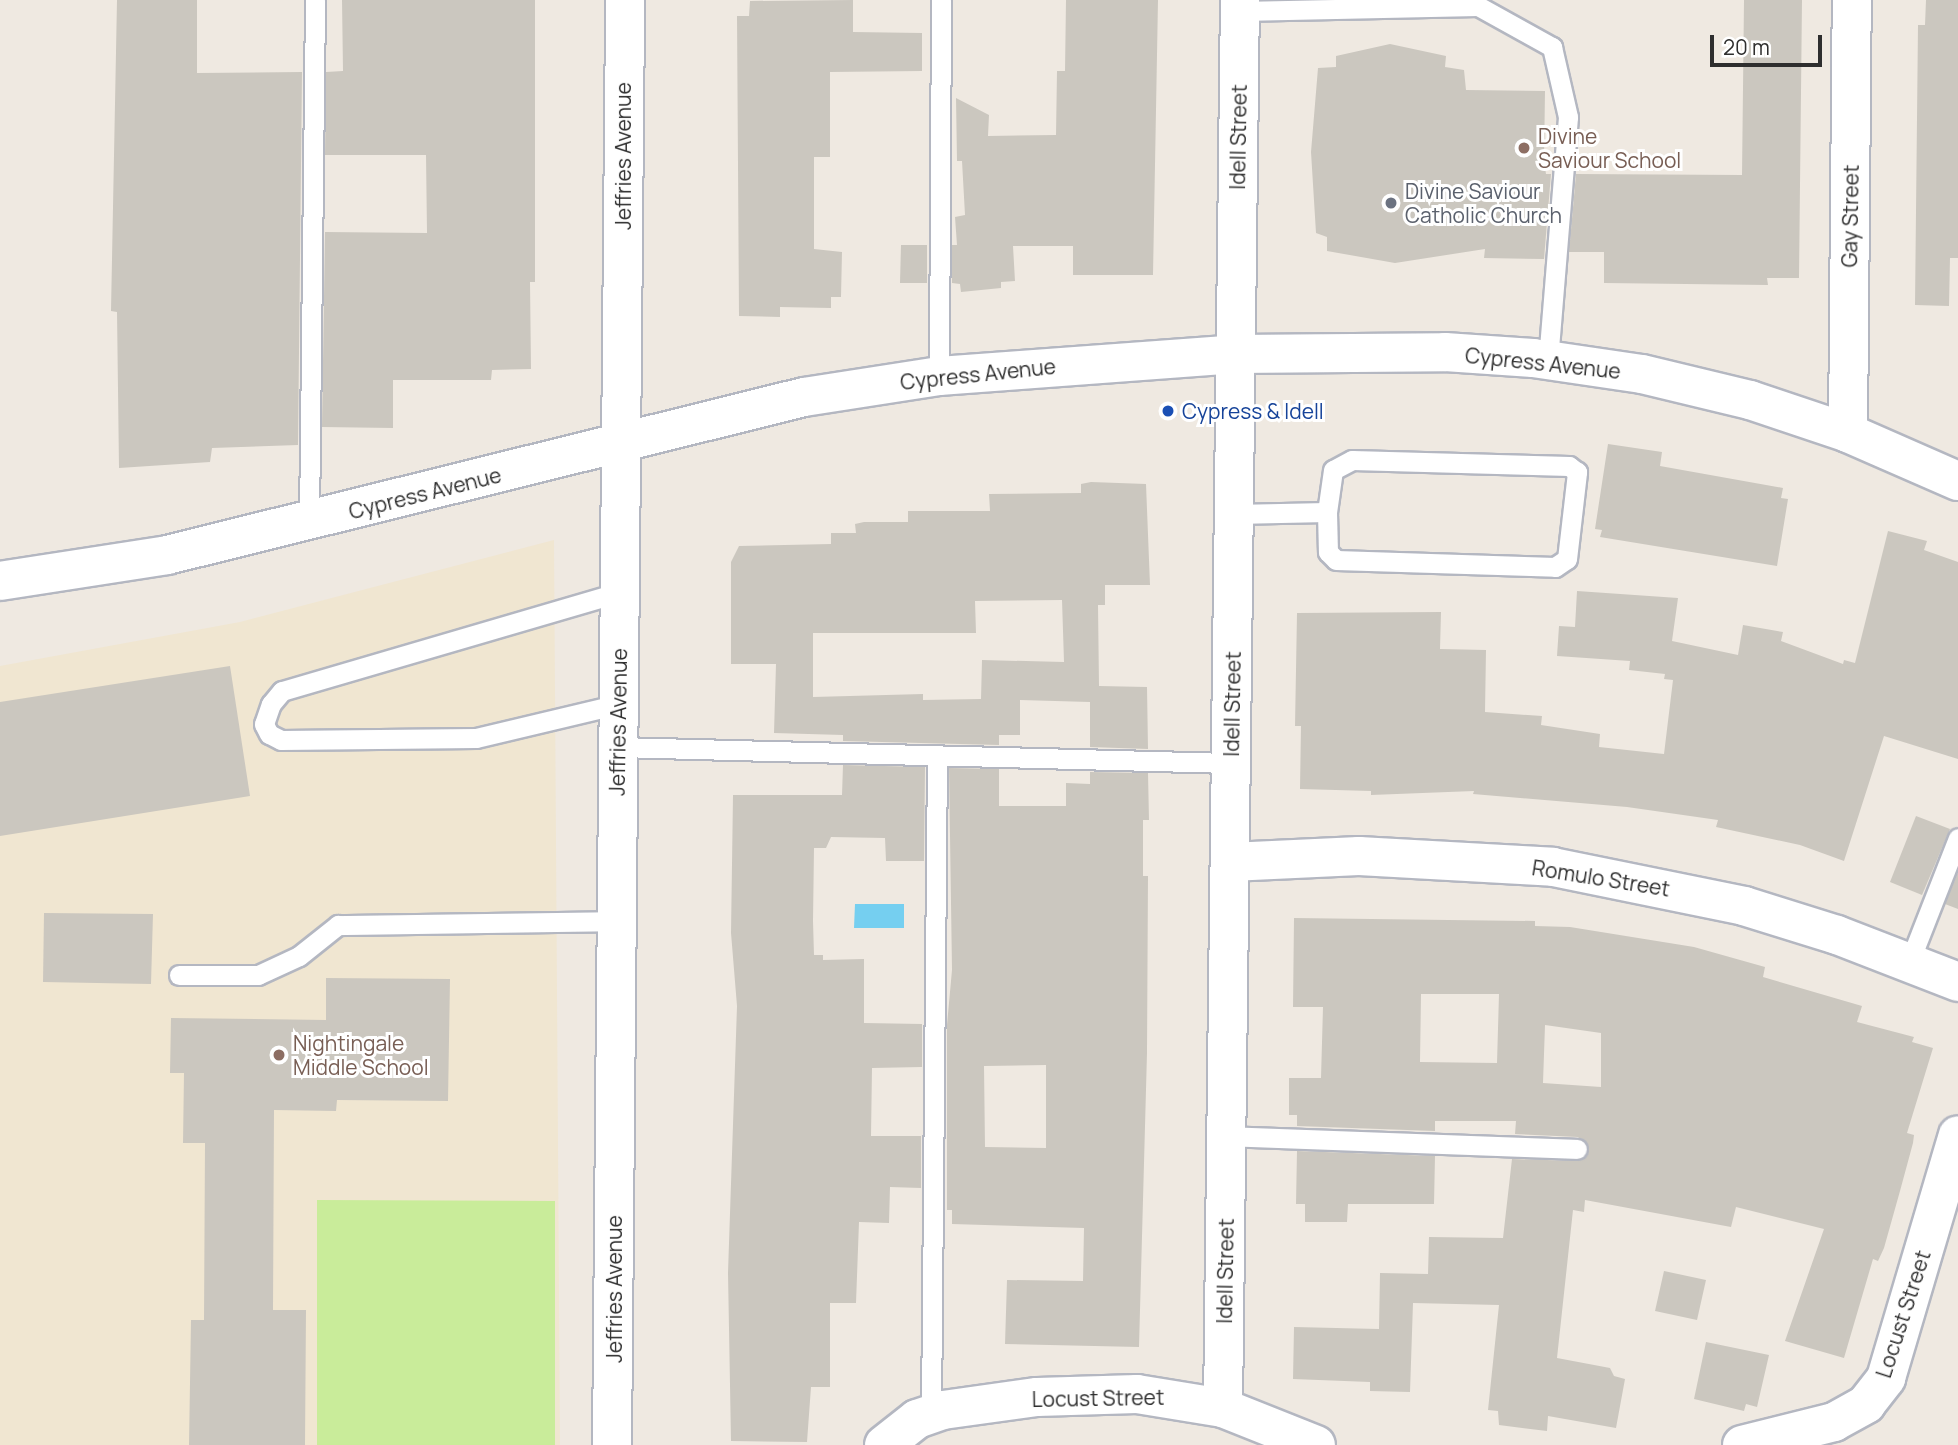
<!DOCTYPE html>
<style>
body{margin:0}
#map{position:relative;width:1958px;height:1445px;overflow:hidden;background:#efe9e1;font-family:Manrope,sans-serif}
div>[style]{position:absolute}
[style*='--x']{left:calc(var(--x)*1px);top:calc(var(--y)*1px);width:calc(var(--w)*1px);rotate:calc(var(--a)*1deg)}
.education>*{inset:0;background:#f0e6d1}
.pitch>*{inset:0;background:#c9ec9a}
.water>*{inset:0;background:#75cff0}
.building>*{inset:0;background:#cbc7bf}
.roads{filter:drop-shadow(2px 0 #b4b7c1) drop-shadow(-2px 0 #b4b7c1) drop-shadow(0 2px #b4b7c1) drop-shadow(0 -2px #b4b7c1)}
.lane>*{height:19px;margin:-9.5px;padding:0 9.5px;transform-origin:9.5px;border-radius:9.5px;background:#fff}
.street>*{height:38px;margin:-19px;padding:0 19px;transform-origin:19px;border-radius:19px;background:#fff}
.secondary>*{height:38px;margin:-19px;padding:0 19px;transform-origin:19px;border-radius:19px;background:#fff}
.dots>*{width:19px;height:19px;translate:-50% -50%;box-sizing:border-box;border:4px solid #fff;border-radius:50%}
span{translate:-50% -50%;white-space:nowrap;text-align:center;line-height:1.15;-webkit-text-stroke:6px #fff;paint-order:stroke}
.education-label{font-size:21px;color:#785e54}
.left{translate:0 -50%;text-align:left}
.street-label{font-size:21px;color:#2e2e2e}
.worship-label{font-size:21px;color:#5b616d}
.transit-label{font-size:21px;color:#164399}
.scale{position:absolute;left:1710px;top:35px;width:112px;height:32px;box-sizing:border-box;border:4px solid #2e2e2e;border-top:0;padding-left:9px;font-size:21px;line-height:24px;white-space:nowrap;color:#2e2e2e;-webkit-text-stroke:5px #fff;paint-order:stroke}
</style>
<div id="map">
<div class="education">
<i style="clip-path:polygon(554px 540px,560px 1445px,0 1445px,0 666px,240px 622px)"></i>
</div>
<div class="pitch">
<i style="clip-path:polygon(317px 1200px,555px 1201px,555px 1445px,317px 1445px)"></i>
</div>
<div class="water">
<i style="clip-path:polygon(855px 904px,904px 904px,904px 928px,854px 928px)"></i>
</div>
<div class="building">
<i style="clip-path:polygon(117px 0,197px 0,197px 73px,302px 72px,298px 445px,212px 448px,210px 462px,119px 468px,117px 312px,111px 311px)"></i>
<i style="clip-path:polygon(342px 0,535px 0,535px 282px,530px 282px,531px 369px,492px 370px,491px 380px,393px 380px,393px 428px,322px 427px,325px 232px,427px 233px,426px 155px,325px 155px,326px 72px,343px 71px)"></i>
<i style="clip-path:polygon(853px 0,853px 32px,922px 33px,922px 71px,830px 72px,830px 157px,814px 157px,814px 249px,842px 252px,841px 297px,831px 297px,831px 308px,780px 307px,780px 317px,739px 316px,737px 16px,749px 16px,750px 1px)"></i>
<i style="clip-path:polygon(1066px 0,1158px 0,1153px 275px,1073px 275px,1073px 246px,1013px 246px,1015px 281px,1001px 282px,1001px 288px,961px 292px,960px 284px,952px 283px,952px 245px,957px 245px,955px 217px,965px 215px,962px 161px,957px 161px,956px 98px,989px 115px,988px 136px,1056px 135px,1057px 71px,1065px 71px)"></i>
<i style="clip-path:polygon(1744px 0,1802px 0,1799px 278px,1767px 278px,1768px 285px,1604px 283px,1604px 252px,1569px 252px,1576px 174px,1742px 175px)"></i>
<i style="clip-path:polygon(1926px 0,1958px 0,1958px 258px,1950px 258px,1949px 306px,1915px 305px,1918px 25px,1925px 25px)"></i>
<i style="clip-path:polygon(1390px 44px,1446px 56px,1445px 67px,1464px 70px,1466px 90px,1545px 91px,1544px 161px,1546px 174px,1551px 174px,1544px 259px,1484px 258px,1485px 249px,1395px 263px,1327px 251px,1327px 237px,1316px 233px,1311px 152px,1318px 68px,1336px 67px,1336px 56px)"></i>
<i style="clip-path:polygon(901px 245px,927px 245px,927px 283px,900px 283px)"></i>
<i style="clip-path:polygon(1608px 444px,1662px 452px,1660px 466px,1783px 488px,1781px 498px,1788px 499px,1777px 566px,1600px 537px,1602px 530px,1595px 529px)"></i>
<i style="clip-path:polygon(evenodd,1091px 482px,1146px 484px,1150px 585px,1105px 585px,1105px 605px,1098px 605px,1099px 686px,1147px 687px,1148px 749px,1090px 747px,1090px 702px,1020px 700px,1020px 735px,999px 735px,999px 745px,843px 741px,843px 735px,774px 733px,776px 664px,731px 664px,731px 562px,739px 546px,831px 544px,831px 533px,856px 533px,855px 524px,864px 522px,908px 522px,908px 511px,990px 511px,989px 494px,1081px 493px,1081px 484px,1091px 482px,1062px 600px,1064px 662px,982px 660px,981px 699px,923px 700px,923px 694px,813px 697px,813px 633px,976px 633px,975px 601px,1062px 600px)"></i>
<i style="clip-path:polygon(1888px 531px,1927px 541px,1924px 550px,1958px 562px,1958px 759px,1884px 736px,1844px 861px,1800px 845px,1716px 827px,1718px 820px,1627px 807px,1473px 794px,1474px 791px,1371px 795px,1371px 791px,1300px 789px,1301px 726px,1295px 726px,1297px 613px,1441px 612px,1440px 649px,1486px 650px,1485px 712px,1542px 716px,1541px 725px,1600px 734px,1599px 747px,1664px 754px,1673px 680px,1664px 679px,1665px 674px,1629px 670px,1630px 661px,1557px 656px,1559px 626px,1575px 627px,1577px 591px,1678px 598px,1672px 641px,1738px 655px,1743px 625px,1783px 632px,1781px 641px,1843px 664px,1844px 660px,1855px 663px)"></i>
<i style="clip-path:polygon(230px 666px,250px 796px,0 836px,0 702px)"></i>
<i style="clip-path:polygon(843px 765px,925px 767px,924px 861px,886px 861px,885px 838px,831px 837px,826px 848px,814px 848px,813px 921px,814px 955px,823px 955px,823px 960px,864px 959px,864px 1023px,922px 1024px,922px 1067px,872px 1068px,871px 1136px,921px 1136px,921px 1188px,890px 1187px,889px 1223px,859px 1222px,856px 1303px,830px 1303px,830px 1387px,811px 1387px,807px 1442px,731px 1441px,728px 1273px,737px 1006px,731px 933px,733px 795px,842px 795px)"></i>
<i style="clip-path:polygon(evenodd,949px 768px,999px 769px,999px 806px,1066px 806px,1066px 783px,1090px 784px,1090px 772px,1148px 773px,1149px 820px,1143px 820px,1143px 876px,1148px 876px,1147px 1053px,1139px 1347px,1005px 1344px,1007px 1280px,1083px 1281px,1084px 1228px,952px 1224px,952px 1210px,947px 1210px,947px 1025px,952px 970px,949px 768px,1046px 1065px,1046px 1148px,985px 1147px,984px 1066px,1046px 1065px)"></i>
<i style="clip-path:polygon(1916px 816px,1950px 829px,1922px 895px,1890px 882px)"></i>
<i style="clip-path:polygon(1958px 872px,1958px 909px,1945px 904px)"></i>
<i style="clip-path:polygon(44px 913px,153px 914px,151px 984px,43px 982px)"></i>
<i style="clip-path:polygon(evenodd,1294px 918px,1535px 921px,1535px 926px,1570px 927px,1694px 947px,1765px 967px,1763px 977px,1862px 1006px,1857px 1022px,1914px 1037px,1912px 1042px,1933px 1048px,1907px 1133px,1914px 1135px,1913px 1143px,1900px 1191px,1884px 1248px,1878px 1261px,1873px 1259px,1844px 1358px,1785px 1341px,1824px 1229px,1736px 1207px,1731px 1227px,1585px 1200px,1584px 1212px,1573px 1210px,1557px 1358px,1610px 1368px,1614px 1376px,1625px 1379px,1616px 1428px,1548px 1416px,1547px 1431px,1499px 1425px,1498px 1411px,1488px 1410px,1499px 1305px,1413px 1303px,1410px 1392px,1370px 1391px,1370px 1382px,1293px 1379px,1294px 1327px,1379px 1329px,1380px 1273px,1428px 1274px,1429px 1237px,1503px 1238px,1512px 1159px,1577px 1161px,1589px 1149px,1578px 1137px,1515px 1134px,1516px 1121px,1435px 1121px,1435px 1131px,1297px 1126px,1297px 1115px,1289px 1115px,1289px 1078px,1321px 1078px,1323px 1007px,1293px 1007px,1294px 918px,1421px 994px,1499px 994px,1497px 1063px,1420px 1062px,1421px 994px,1294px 918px,1545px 1025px,1601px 1033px,1601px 1087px,1543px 1083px,1545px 1025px)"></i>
<i style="clip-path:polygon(326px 978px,450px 979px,448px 1101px,337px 1100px,336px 1111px,274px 1110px,273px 1310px,306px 1310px,305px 1445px,189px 1445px,191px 1320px,204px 1320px,205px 1143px,183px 1143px,184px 1073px,170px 1073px,171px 1018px,326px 1020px)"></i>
<i style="clip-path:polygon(1297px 1151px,1435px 1156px,1434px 1204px,1348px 1204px,1347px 1222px,1305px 1222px,1305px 1204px,1296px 1204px)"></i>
<i style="clip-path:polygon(1664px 1271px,1706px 1280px,1697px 1320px,1655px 1311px)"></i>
<i style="clip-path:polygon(1706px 1342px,1769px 1355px,1757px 1407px,1746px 1404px,1744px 1411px,1694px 1399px)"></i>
</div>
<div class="roads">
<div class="lane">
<i style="--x:1240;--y:11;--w:238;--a:-1.2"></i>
<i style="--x:1478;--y:6;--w:85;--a:29"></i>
<i style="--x:1552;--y:47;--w:72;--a:77.1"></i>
<i style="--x:1568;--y:117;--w:244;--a:94.7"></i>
<i style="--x:939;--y:376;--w:376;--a:-89.7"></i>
<i style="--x:1234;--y:514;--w:93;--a:-1.2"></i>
<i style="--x:1327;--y:512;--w:40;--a:88.6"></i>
<i style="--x:1328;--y:552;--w:11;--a:45"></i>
<i style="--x:1336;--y:560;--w:219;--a:1.8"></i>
<i style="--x:1555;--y:567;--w:14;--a:-34"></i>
<i style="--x:1567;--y:559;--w:88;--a:-83.4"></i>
<i style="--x:1577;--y:472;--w:10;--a:-143"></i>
<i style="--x:1569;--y:466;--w:217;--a:-178.4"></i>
<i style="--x:1352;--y:460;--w:21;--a:152"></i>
<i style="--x:1333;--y:470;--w:42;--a:98.1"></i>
<i style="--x:309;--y:522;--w:522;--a:-89.34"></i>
<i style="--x:619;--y:704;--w:147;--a:166.6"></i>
<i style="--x:476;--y:738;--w:195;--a:179.4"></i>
<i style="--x:281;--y:740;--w:13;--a:-153"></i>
<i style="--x:269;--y:734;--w:11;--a:-117"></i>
<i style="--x:264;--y:724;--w:21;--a:-71"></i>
<i style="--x:271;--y:704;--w:17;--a:-50"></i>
<i style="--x:282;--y:691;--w:352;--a:-16.3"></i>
<i style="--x:618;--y:747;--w:613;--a:1.5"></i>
<i style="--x:1909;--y:963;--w:134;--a:-68.6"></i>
<i style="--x:179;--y:975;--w:79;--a:0"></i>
<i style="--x:258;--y:975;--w:45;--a:-24.9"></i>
<i style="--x:299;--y:956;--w:50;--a:-38.5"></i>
<i style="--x:338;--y:925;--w:279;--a:-0.8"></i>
<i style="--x:1226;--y:1136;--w:351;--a:2.1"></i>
<i style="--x:931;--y:1414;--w:659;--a:-89.48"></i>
</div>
<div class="street">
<i style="--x:1848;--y:433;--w:433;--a:-89.5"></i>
<i style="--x:1230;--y:862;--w:129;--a:-2.7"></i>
<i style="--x:1359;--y:856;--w:194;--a:3.2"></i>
<i style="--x:1553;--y:867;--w:195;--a:11.5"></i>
<i style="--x:1744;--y:906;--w:97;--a:17.3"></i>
<i style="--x:1837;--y:935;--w:130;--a:21.2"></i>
<i style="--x:1223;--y:1408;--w:1408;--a:-89.31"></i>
<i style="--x:612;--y:1445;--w:1445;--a:-89.48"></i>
<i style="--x:884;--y:1445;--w:42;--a:-38.2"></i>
<i style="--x:917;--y:1419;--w:28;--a:-19"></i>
<i style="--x:943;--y:1410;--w:95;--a:-7.9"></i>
<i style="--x:1037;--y:1397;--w:100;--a:-1.7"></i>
<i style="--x:1137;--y:1394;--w:87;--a:9.2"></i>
<i style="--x:1223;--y:1408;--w:100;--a:21.7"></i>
<i style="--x:1742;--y:1445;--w:95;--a:-14"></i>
<i style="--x:1834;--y:1422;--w:37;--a:-29"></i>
<i style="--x:1866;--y:1404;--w:33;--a:-52"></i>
<i style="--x:1886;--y:1378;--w:253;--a:-73.5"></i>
</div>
<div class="secondary">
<i style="--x:0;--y:581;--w:169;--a:-8.8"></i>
<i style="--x:167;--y:555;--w:656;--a:-13.93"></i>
<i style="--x:804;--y:397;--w:137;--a:-8.8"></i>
<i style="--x:939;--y:376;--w:298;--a:-4.2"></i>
<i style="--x:1236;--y:354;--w:209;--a:-0.5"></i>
<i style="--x:1445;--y:352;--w:88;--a:3.9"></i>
<i style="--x:1533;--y:358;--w:110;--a:8.4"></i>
<i style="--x:1642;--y:374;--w:111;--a:13.5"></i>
<i style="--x:1750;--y:400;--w:103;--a:18.6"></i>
<i style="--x:1848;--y:433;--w:120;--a:23.6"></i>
</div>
</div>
<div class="dots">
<i style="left:1524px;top:148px;background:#8d6e63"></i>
<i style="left:1391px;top:203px;background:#6b7280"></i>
<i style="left:1168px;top:411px;background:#1a4fb4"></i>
<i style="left:279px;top:1055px;background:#8d6e63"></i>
</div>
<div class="education-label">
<span class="left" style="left:1538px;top:148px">Divine<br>Saviour School</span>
<span class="left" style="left:293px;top:1055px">Nightingale<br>Middle School</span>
</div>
<div class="street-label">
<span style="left:1238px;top:137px;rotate:-89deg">Idell Street</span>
<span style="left:623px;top:156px;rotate:-90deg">Jeffries Avenue</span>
<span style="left:1850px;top:216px;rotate:-89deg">Gay Street</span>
<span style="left:1543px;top:363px;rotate:6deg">Cypress Avenue</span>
<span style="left:978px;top:374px;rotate:-6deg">Cypress Avenue</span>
<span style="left:425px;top:493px;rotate:-14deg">Cypress Avenue</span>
<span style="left:1232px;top:704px;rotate:-89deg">Idell Street</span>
<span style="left:618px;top:722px;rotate:-89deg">Jeffries Avenue</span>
<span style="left:1601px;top:878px;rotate:9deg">Romulo Street</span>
<span style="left:1225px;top:1271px;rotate:-89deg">Idell Street</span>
<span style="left:614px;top:1289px;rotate:-90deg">Jeffries Avenue</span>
<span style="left:1903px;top:1314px;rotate:-72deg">Locust Street</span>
<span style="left:1098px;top:1398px;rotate:-1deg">Locust Street</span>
</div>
<div class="worship-label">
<span class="left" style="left:1405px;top:203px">Divine Saviour<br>Catholic Church</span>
</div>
<div class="transit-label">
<span class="left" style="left:1182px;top:411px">Cypress &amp; Idell</span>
</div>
<div class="scale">20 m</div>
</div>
